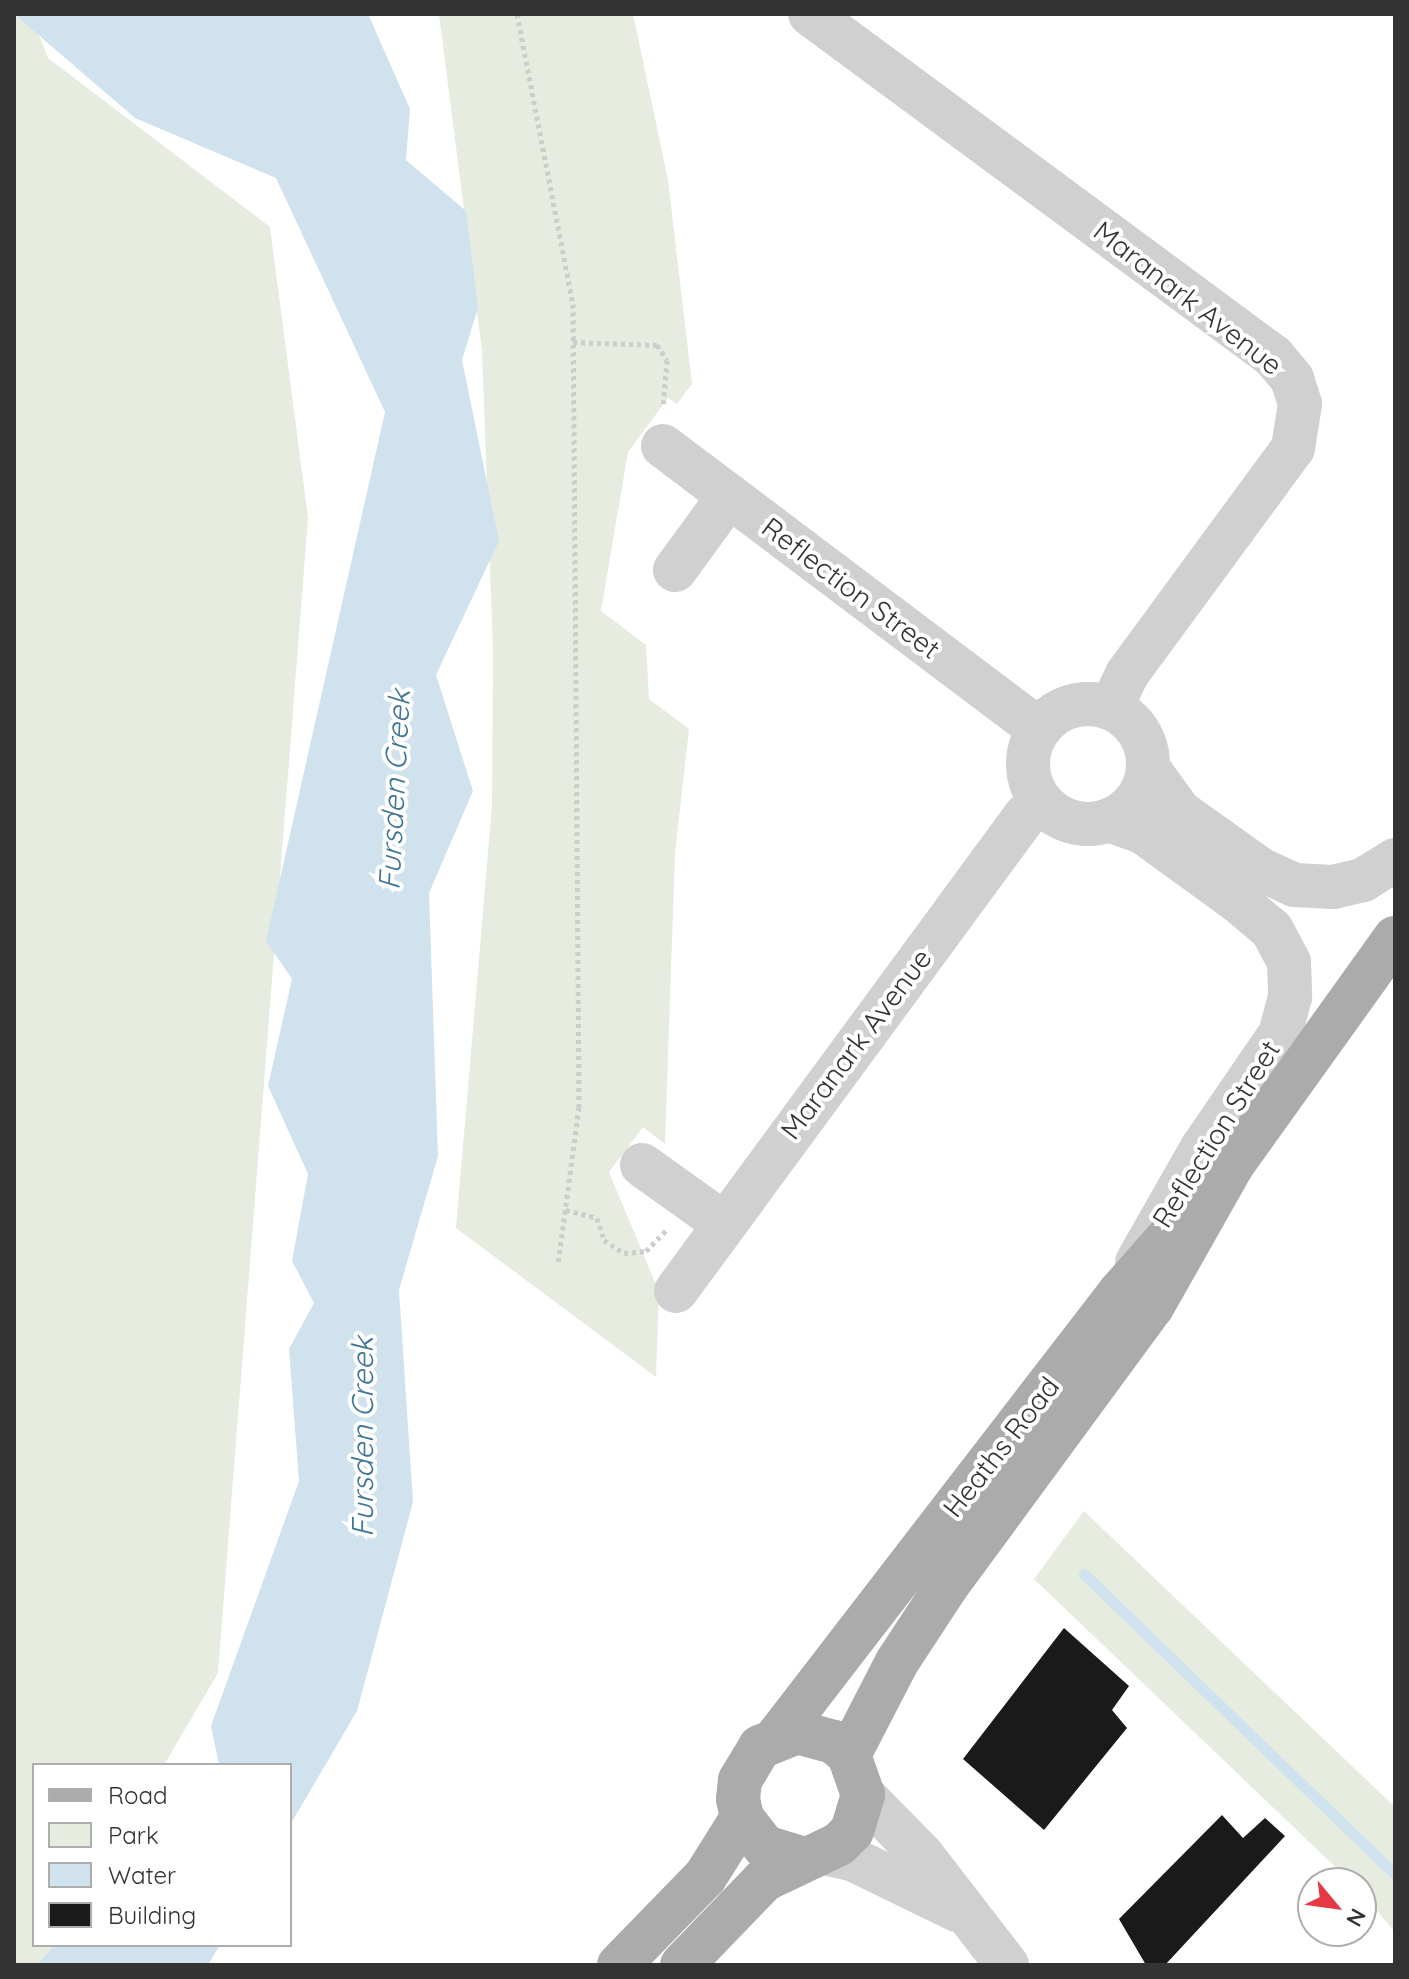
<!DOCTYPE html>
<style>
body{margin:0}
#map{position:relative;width:1409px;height:1979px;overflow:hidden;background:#fff;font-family:Quicksand,sans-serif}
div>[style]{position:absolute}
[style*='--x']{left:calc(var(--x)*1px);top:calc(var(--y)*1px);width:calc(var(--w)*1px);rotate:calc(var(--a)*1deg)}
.green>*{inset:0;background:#e6ecdf}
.water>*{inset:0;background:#cfe2ee}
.stream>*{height:11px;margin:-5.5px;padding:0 5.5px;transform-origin:5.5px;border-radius:5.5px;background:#cfe2ee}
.building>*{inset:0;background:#1a1a1a}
.path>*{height:5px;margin-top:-2.5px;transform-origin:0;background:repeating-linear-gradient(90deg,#cdcdcd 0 4px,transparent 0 8px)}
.minor>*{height:44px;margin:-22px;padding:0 22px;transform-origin:22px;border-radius:22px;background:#d0d0d0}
.minor>.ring{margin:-22px;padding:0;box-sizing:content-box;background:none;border:44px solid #d0d0d0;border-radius:50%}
.major>*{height:44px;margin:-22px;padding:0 22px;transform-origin:22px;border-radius:22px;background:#ababab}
span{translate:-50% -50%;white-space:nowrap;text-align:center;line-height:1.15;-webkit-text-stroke:8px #fff;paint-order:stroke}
.street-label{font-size:28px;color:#333}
.water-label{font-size:30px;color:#3f7597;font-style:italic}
.frame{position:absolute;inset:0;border:16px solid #333;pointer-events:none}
.legend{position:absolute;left:32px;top:1763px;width:260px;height:184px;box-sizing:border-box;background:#fff;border:2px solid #adadad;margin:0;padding:10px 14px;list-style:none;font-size:24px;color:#333}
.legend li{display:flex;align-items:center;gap:16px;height:40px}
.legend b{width:40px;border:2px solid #adadad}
.north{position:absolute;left:1297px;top:1867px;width:80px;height:80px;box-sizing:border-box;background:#fff;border:2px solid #adadad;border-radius:50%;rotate:119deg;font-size:22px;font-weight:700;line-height:32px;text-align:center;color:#333}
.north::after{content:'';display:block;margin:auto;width:28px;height:36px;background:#e63946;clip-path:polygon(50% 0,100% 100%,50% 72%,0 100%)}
</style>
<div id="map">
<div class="green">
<i style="clip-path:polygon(14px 14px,31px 14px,48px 58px,270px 227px,308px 518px,218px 1673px,164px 1765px,34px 1765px,34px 1945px,56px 1945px,45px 1965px,14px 1965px)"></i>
<i style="clip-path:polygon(439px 14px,633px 14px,668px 180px,692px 384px,677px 404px,668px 398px,628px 452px,601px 611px,646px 645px,649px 699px,689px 729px,675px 853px,665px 1144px,643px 1127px,609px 1172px,659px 1292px,656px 1377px,456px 1228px,492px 806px,493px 651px,482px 351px)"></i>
<i style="clip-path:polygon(1084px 1511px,1395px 1807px,1395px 1932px,1361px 1892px,1361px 1883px,1352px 1883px,1034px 1579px)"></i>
</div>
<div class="water">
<i style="clip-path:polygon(14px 14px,368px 14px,410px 109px,406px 160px,466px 211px,478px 308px,462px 360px,499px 541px,436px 675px,473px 791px,429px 893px,438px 1156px,399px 1290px,413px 1502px,357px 1711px,290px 1825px,290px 1765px,219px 1765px,211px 1726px,299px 1481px,289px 1349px,314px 1303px,292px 1261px,308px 1174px,268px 1086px,292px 979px,266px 941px,385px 412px,276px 178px,135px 118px)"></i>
<i style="clip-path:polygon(55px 1945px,220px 1945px,208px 1965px,37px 1965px)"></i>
</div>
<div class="stream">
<i style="--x:1084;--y:1574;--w:432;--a:44"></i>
</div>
<div class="building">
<i style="clip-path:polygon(1064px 1628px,1129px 1686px,1112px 1710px,1127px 1728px,1044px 1830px,963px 1759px)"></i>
<i style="clip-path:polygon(1222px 1815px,1243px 1838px,1265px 1818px,1285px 1836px,1165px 1965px,1146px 1965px,1119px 1919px)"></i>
</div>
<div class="path">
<i style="--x:517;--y:14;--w:295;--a:79.1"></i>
<i style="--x:573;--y:304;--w:803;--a:89.57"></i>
<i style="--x:579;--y:1107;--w:158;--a:97.6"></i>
<i style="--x:573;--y:342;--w:84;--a:2"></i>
<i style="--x:657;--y:345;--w:18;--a:56"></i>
<i style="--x:667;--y:360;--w:48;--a:94.8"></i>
<i style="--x:566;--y:1210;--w:32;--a:14"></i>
<i style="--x:597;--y:1218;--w:23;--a:72"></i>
<i style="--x:604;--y:1240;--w:24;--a:33"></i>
<i style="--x:624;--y:1253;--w:22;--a:-5"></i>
<i style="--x:646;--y:1251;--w:29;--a:-46"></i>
</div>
<div class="minor">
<i style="--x:810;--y:14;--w:576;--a:36.45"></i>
<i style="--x:1273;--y:356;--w:30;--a:50"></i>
<i style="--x:1292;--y:379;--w:26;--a:72"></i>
<i style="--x:1300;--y:404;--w:45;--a:99"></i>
<i style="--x:1293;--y:448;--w:280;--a:126.3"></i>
<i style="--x:1127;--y:674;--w:38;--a:115"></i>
<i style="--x:663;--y:446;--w:471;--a:37"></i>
<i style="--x:675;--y:570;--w:92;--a:-53.9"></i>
<i class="ring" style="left:1028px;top:704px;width:76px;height:76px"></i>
<i style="--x:1148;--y:768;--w:54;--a:54"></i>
<i style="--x:1180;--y:812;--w:98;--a:35.5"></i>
<i style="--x:1260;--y:869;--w:38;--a:25"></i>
<i style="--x:1294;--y:885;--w:39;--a:3"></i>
<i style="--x:1333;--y:887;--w:31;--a:-13"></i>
<i style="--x:1363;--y:880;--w:38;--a:-32"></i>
<i style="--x:1109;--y:820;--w:37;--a:20"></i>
<i style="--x:1144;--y:833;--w:117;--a:36"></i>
<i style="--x:1239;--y:902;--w:43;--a:40.3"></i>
<i style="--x:1272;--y:930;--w:36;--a:62"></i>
<i style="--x:1289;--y:962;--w:35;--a:88"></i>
<i style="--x:1290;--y:997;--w:38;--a:105"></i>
<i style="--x:1280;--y:1034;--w:138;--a:124.4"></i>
<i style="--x:1202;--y:1148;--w:131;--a:119.7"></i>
<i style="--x:642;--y:1165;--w:100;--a:35.6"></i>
<i style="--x:676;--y:1291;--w:589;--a:-53.69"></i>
<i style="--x:1025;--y:816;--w:21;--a:-37"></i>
<i style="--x:863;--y:1795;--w:84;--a:45.5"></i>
<i style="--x:922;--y:1855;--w:139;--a:52.3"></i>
<i style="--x:823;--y:1853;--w:30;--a:12"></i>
<i style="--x:852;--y:1859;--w:117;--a:25.9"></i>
</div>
<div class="major">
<i style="--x:777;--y:1737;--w:562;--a:-52.38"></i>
<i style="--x:1120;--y:1292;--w:80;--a:-48.5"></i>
<i style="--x:849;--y:1755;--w:105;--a:-62.7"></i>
<i style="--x:897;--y:1662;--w:90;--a:-56.8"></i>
<i style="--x:946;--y:1587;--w:348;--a:-53.7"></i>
<i style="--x:1152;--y:1307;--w:164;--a:-60.5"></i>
<i style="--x:1233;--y:1164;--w:278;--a:-54.4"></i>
<i style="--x:619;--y:1965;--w:123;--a:-45.7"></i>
<i style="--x:705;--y:1877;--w:70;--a:-57.9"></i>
<i style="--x:682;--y:1965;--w:118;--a:-46"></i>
<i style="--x:764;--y:1880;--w:83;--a:-25.6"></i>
<i style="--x:839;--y:1844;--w:18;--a:-45"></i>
<i style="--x:852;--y:1831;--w:38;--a:-73"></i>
<i style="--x:863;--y:1795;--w:42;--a:-109.3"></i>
<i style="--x:849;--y:1755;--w:20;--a:-139"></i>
<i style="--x:834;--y:1742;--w:38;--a:-165"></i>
<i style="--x:797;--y:1732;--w:40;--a:158"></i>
<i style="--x:760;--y:1747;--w:39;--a:121"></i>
<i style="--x:740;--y:1780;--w:19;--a:96"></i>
<i style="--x:738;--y:1799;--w:19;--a:78"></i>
<i style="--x:742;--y:1818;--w:37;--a:52"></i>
<i style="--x:765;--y:1847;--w:38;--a:17"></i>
</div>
<div class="street-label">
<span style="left:1188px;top:298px;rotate:38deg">Maranark Avenue</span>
<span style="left:851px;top:588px;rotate:37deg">Reflection Street</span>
<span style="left:856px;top:1044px;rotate:-53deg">Maranark Avenue</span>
<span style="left:1216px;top:1134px;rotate:-58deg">Reflection Street</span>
<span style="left:1001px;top:1447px;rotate:-52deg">Heaths Road</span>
</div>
<div class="water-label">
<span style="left:394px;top:790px;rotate:-87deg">Fursden Creek</span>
<span style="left:362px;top:1437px;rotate:-90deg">Fursden Creek</span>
</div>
<div class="frame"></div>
<ul class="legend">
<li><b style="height:10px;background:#ababab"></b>Road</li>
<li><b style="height:22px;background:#e6ecdf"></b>Park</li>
<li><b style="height:22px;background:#cfe2ee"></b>Water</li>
<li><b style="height:22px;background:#1a1a1a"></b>Building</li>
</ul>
<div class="north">N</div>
</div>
